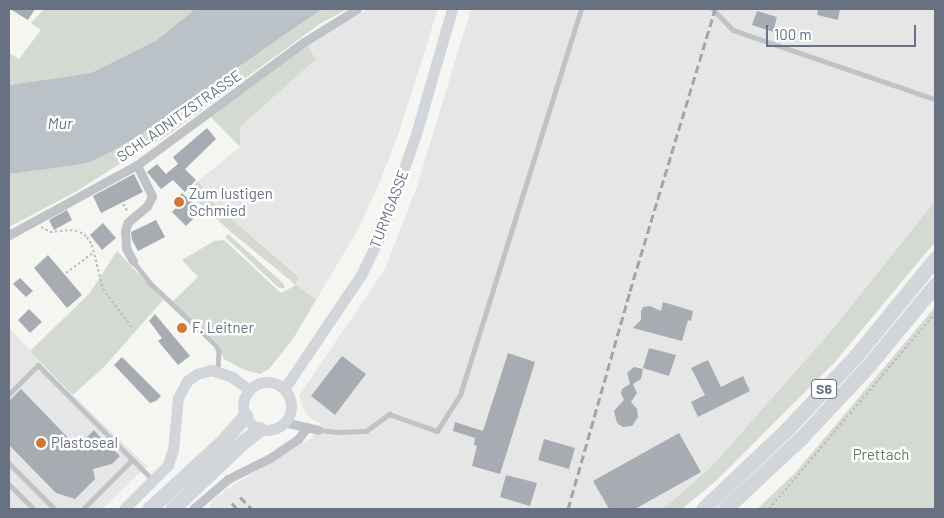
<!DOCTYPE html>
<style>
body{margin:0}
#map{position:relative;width:944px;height:518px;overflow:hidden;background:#f5f5f2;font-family:Barlow,sans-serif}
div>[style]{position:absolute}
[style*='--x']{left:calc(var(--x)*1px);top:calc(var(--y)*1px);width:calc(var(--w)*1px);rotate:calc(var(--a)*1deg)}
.built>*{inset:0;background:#e6e6e6}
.green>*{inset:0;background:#d4dad2}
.water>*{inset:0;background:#bac1c7}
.building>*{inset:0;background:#a7acb3}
.path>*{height:2px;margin-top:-1px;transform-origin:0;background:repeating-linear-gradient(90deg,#b9bbbe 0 2.5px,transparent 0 5px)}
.lane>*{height:4.5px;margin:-2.25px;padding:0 2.25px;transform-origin:2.25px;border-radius:2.25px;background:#bfc2c6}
.street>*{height:9px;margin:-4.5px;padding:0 4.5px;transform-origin:4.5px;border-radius:4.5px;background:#bfc2c6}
.secondary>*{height:11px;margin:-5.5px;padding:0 5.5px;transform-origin:5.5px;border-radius:5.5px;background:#d2d5da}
.secondary>.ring{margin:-5.5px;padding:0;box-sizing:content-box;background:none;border:11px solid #d2d5da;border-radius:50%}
.highway>*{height:15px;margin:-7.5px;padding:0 7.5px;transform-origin:7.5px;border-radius:7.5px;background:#d2d5da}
.rail>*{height:3px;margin-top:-1.5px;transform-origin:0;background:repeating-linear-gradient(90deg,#a1a5ab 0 8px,transparent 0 12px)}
.dots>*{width:14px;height:14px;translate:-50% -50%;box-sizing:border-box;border:2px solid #fff;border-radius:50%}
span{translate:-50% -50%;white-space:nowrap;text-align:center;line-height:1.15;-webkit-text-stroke:5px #fff;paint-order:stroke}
.shield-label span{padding:1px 4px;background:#fff;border:1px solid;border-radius:4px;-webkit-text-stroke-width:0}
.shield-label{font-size:14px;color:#677181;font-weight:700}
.street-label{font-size:15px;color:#677181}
.poi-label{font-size:15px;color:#677181}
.left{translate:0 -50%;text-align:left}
.park-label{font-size:15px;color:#667866}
.water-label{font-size:16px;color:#697884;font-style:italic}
.frame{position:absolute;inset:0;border:10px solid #677181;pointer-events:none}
.scale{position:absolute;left:766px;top:25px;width:150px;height:22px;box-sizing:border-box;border:2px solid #677181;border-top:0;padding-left:6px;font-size:15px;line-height:18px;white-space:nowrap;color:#677181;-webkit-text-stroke:4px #fff;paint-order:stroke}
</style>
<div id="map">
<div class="built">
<i style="clip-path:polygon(368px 9px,438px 9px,399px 132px,380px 182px,356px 233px,316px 300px,296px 285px,298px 275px,212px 202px,198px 181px,240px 147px,240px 127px,316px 59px,306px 44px)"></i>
<i style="clip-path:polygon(471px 9px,935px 9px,935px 201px,832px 330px,712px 466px,663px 509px,209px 509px,211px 502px,227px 489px,311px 438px,318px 430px,320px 423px,310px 418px,304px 410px,299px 396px,386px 267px,417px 186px)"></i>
<i style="clip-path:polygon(9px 328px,73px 395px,147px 466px,102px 509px,9px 509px)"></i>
</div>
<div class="green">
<i style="clip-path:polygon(44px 9px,195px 9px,157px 40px,91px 73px,9px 85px,9px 53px,19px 59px,41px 30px,31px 23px)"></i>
<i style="clip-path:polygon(322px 9px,348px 9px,321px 23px,165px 137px,140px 151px,77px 191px,9px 227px,9px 174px,71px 166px,90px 162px,111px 152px,140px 135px)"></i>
<i style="clip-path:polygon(306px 44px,316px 59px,240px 127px,240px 147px,210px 116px)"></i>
<i style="clip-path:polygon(198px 181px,212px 202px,298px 276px,296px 285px,316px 300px,293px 339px,269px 369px,260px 374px,242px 369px,224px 359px,218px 343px,172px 302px,198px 277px,182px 260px,214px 241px,224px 240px,281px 293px,296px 285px,231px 232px,188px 193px)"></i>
<i style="clip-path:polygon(935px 201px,935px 242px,834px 363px,717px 480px,682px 509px,663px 509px,712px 466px,832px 330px)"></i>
<i style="clip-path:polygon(228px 234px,283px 283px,285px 288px,279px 288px,225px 237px)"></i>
<i style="clip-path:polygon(117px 251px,163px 300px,105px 366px,73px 395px,30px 351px,89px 294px)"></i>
<i style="clip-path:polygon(935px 307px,935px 509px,757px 509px,795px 473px)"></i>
</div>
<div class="water">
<i style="clip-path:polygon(195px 9px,322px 9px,140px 135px,111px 152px,90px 162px,71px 166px,9px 174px,9px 85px,91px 73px,157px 40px)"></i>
</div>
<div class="building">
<i style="clip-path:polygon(10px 9px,35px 9px,28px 20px)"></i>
<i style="clip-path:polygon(818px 9px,840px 9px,838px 20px,817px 15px)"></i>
<i style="clip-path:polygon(757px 11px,777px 17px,773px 32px,752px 25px)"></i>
<i style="clip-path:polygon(207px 128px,216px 139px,185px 169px,196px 180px,185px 192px,173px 180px,161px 189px,147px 172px,157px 164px,166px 174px,178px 164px,173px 157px)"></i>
<i style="clip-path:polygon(134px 174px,143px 192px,101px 213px,93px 196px)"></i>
<i style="clip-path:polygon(182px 193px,201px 211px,186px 226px,172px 212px,177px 207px,172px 203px)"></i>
<i style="clip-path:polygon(67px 210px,72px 220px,54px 230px,49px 220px)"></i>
<i style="clip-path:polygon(156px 220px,165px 237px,138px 251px,132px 240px,131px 232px)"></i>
<i style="clip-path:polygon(103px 223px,116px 238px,102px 250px,90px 235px)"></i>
<i style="clip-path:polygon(48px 255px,82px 295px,67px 308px,34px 268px)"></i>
<i style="clip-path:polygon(20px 278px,33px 291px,26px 297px,13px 284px)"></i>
<i style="clip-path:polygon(663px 302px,693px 311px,691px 321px,688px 320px,682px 341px,633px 328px,641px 320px,641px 311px,643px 307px,650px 306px,661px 311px)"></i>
<i style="clip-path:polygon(29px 309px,42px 322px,30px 333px,18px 320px)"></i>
<i style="clip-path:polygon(155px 314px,190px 356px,178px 365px,158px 341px,162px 338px,149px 321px)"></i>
<i style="clip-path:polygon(649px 348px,676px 355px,669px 376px,643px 368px)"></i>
<i style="clip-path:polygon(508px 353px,535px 362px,500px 474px,472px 466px,477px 446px,474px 445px,475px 438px,453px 431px,455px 422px,483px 431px)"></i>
<i style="clip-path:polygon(342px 356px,366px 374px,335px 415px,311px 396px)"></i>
<i style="clip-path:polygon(122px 357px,161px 396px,156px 401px,150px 403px,114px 365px)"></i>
<i style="clip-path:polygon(708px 360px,721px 387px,743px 376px,750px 391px,698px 417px,691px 402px,705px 395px,691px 368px)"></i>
<i style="clip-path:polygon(634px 367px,643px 369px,641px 379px,633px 384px,637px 393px,631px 402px,637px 409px,638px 417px,632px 426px,623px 427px,617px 423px,614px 411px,624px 400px,621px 393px,622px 389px,630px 384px,627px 373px)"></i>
<i style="clip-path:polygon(21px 389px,77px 447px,94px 430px,112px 451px,114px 450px,120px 456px,112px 464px,93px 469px,95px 479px,75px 499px,56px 493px,9px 445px,9px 401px)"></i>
<i style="clip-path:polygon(679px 433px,701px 472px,635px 509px,609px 509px,593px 481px)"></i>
<i style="clip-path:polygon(544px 439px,575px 448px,569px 469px,538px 460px)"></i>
<i style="clip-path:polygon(506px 475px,537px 483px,530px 506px,500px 497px)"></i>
</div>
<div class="path">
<i style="--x:123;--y:204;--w:9;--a:58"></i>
<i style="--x:41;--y:227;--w:10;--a:29"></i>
<i style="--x:50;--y:232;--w:20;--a:-6"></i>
<i style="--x:70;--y:230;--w:10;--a:11"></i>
<i style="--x:80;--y:232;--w:9;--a:36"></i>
<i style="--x:87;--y:237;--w:9;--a:58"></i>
<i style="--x:92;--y:245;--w:45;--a:76"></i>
<i style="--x:103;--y:289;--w:50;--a:53.1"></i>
<i style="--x:66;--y:273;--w:35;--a:-37"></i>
<i style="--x:769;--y:509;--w:257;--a:-49.7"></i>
</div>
<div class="lane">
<i style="--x:713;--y:9;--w:29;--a:46"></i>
<i style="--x:733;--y:30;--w:213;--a:18.9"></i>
<i style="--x:133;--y:261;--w:29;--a:52"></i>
<i style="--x:151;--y:284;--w:89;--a:43.2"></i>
<i style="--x:216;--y:345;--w:7;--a:63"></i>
<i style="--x:219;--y:351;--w:20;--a:93"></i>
<i style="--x:9;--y:394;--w:41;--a:-45"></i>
<i style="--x:38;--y:365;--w:163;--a:45"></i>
<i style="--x:319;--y:430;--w:19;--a:6"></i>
<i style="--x:338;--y:432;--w:28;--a:-2"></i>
<i style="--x:366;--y:431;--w:29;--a:-36"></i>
<i style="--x:389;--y:414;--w:51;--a:19.5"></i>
<i style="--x:437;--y:431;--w:43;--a:-57.4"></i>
<i style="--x:460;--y:395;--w:405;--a:-72.6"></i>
<i style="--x:9;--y:463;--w:65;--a:45"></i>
<i style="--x:9;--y:484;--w:35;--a:45"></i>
<i style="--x:83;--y:509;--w:69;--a:-45"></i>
</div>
<div class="street">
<i style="--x:9;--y:235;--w:146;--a:-28.7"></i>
<i style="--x:137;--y:165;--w:207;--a:-36.4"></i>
<i style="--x:304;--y:42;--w:62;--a:-31.9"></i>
<i style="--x:133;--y:261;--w:15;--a:-118"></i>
<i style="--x:126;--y:248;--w:17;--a:-93"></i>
<i style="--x:125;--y:231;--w:9;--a:-72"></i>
<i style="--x:128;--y:222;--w:25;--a:-40"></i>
<i style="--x:147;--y:206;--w:11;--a:-63"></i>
<i style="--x:152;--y:196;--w:34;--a:-116"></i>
<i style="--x:284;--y:422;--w:35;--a:13"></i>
<i style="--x:193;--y:509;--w:46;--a:-40.6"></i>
<i style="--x:228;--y:479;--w:47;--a:-26.6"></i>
<i style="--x:270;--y:458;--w:34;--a:-34"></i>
<i style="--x:298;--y:439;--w:15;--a:-53"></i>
</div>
<div class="secondary">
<i class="ring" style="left:243px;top:382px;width:37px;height:37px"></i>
<i style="--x:284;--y:389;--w:138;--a:-56"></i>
<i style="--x:361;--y:275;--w:46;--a:-64"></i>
<i style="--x:381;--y:234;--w:106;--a:-70.7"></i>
<i style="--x:416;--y:134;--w:130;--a:-73.9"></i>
<i style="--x:124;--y:509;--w:62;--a:-45"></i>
<i style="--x:168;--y:465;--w:16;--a:-72"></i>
<i style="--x:173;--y:450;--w:52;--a:-84.5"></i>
<i style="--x:178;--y:398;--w:19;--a:-62"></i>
<i style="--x:187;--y:381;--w:12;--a:-35"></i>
<i style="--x:197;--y:374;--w:15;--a:-16"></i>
<i style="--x:211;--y:370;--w:22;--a:18"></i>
<i style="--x:232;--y:377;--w:21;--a:37"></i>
</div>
<div class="highway">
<i style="--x:149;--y:509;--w:96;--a:-42.5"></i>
<i style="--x:220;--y:444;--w:38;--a:-48"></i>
<i style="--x:172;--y:509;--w:99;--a:-43.4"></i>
<i style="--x:244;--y:441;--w:20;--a:-37"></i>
<i style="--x:703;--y:509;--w:117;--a:-43.6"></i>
<i style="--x:788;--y:428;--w:98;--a:-46.7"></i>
<i style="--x:855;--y:357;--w:127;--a:-50.8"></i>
<i style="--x:725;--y:509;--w:104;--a:-43.1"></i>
<i style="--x:801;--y:438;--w:100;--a:-47"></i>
<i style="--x:869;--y:365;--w:104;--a:-50.5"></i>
</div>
<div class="rail">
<i style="--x:240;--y:497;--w:17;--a:45"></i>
<i style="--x:232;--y:503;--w:8;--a:50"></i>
<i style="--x:568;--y:509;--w:227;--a:-74.1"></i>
<i style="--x:630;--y:291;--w:295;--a:-73.2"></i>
</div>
<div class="dots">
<i style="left:179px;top:202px;background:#d27636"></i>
<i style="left:182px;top:328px;background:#d27636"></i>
<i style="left:41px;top:443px;background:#d27636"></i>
</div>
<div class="shield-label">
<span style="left:824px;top:389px">S6</span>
</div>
<div class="street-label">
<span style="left:179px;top:116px;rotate:-35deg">SCHLADNITZSTRASSE</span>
<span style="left:389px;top:209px;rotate:-69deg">TURMGASSE</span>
</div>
<div class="poi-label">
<span class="left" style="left:189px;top:202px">Zum lustigen<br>Schmied</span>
<span class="left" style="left:192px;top:328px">F. Leitner</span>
<span class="left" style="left:51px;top:443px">Plastoseal</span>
</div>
<div class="park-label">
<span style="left:881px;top:455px">Prettach</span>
</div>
<div class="water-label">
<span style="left:60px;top:123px">Mur</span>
</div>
<div class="frame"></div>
<div class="scale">100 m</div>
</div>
